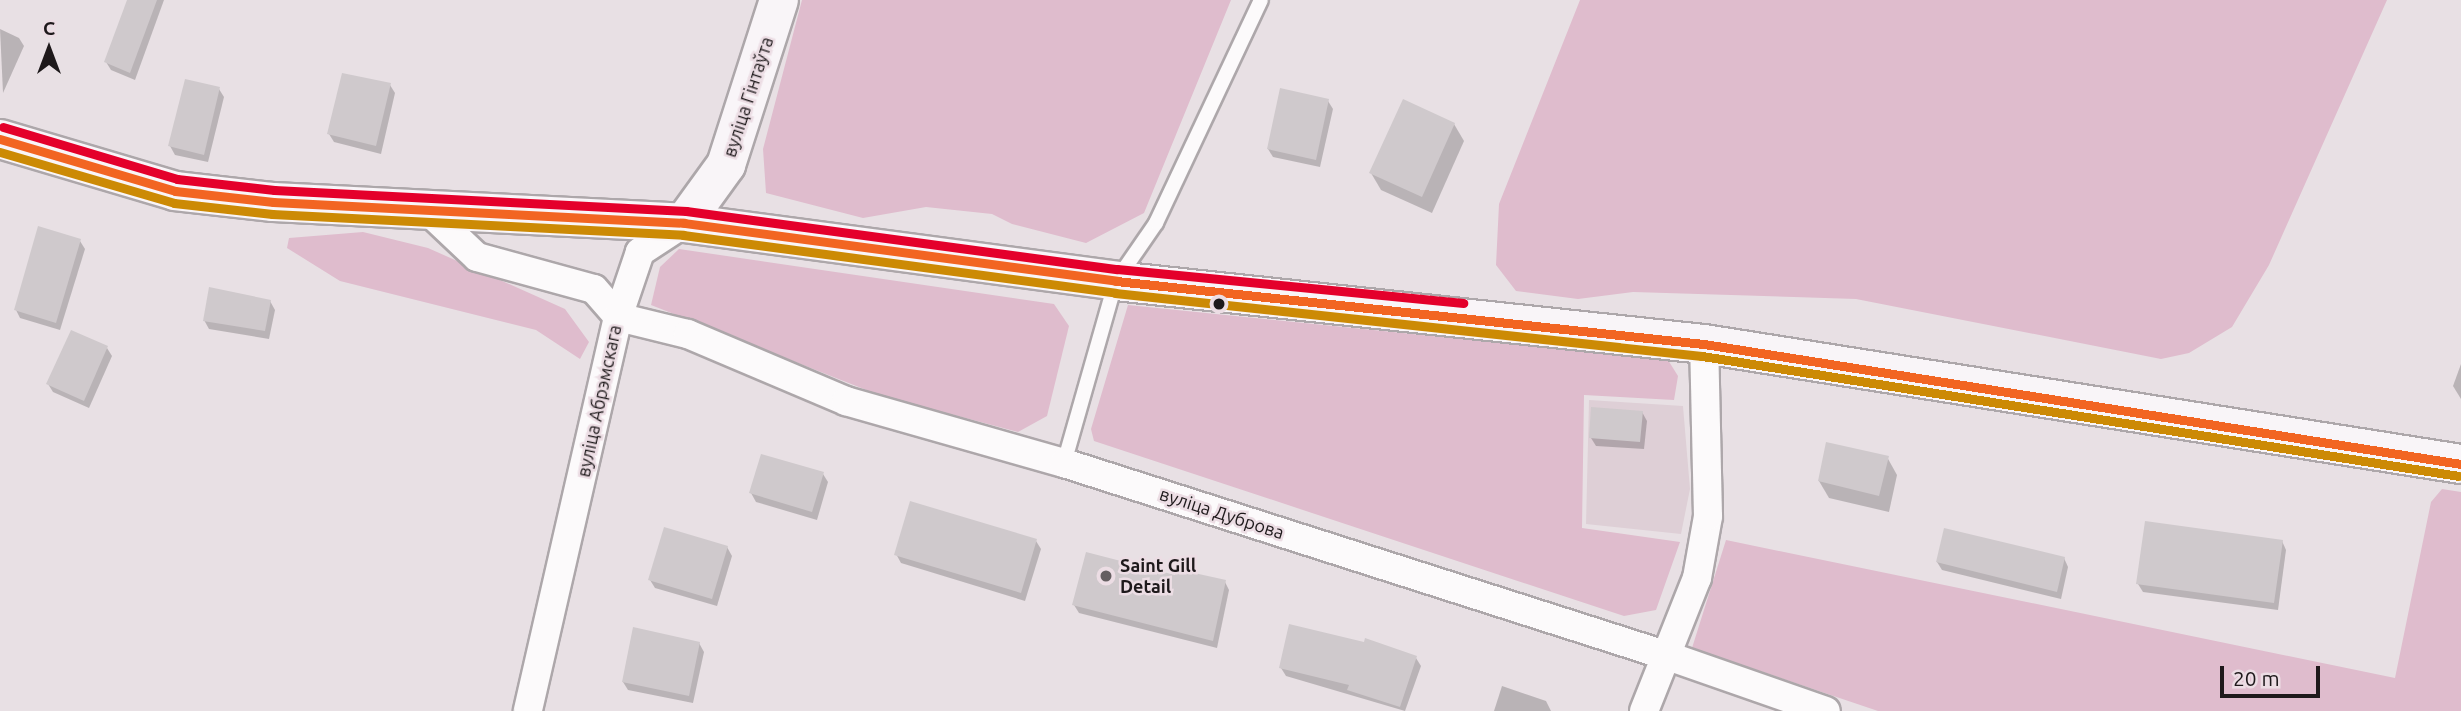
<!DOCTYPE html>
<meta charset="utf-8">
<style>
body{margin:0}
#map{position:relative;width:2461px;height:711px;overflow:hidden;background:#e8e0e4;font-family:Ubuntu,sans-serif}
div>[style]{position:absolute}
[style*='--x']{left:calc(var(--x)*1px);top:calc(var(--y)*1px);width:calc(var(--w)*1px);rotate:calc(var(--a)*1deg)}
.built>*{inset:0;background:#decfd6}
.green>*{inset:0;background:#dfbccd}
.shadow>*{inset:0;background:#0003}
.building>*{inset:0;background:#cfc9cc}
.roads{filter:drop-shadow(2px 0 #ada7aa) drop-shadow(-2px 0 #ada7aa) drop-shadow(0 2px #ada7aa) drop-shadow(0 -2px #ada7aa)}
.lane>*{height:14px;margin:-7px;padding:0 7px;transform-origin:7px;border-radius:7px;background:#fcfafb}
.street>*{height:28px;margin:-14px;padding:0 14px;transform-origin:14px;border-radius:14px;background:#fcfafb}
.secondary>*{height:38px;margin:-19px;padding:0 19px;transform-origin:19px;border-radius:19px;background:#f9f5f8}
.bus-1>*{height:9px;margin:-4.5px;padding:0 4.5px;transform-origin:4.5px;border-radius:4.5px;background:#f26522}
.bus-2>*{height:9px;margin:-4.5px;padding:0 4.5px;transform-origin:4.5px;border-radius:4.5px;background:#cc8a05}
.bus-3>*{height:9px;margin:-4.5px;padding:0 4.5px;transform-origin:4.5px;border-radius:4.5px;background:#e4002b}
.dots>*{width:19px;height:19px;translate:-50% -50%;box-sizing:border-box;border:4px solid #ecdde4;border-radius:50%}
span{translate:-50% -50%;white-space:nowrap;text-align:center;line-height:1.15;-webkit-text-stroke:5px #ecdde4;paint-order:stroke}
.street-label{font-size:18px;color:#1e191b}
.poi-label{font-size:18px;color:#1e191b;font-weight:700}
.left{translate:0 -50%;text-align:left}
.north{position:absolute;left:14px;top:14px;width:70px;height:70px;-webkit-text-stroke:5px #ecdde4;paint-order:stroke;rotate:0deg;font-size:19px;font-weight:700;line-height:28px;text-align:center;color:#1e191b}
.north::after{content:'';display:block;margin:auto;width:24px;height:32px;background:#1e191b;clip-path:polygon(50% 0,100% 100%,50% 72%,0 100%)}
.scale{position:absolute;left:2220px;top:666px;width:100px;height:32px;box-sizing:border-box;border:4px solid #1e191b;border-top:0;padding-left:9px;font-size:21px;line-height:24px;white-space:nowrap;color:#1e191b;-webkit-text-stroke:5px #ecdde4;paint-order:stroke}
</style>
<div id="map">
<div class="built">
<i style="clip-path:polygon(1589px 400px,1683px 406px,1690px 489px,1681px 534px,1586px 524px)"></i>
</div>
<div class="green">
<i style="clip-path:polygon(802px 0,1231px 0,1144px 213px,1086px 243px,1012px 224px,992px 214px,926px 207px,863px 218px,766px 193px,763px 149px)"></i>
<i style="clip-path:polygon(1580px 0,2387px 0,2269px 265px,2232px 327px,2189px 353px,2161px 359px,1856px 299px,1633px 292px,1578px 299px,1516px 291px,1496px 265px,1499px 204px)"></i>
<i style="clip-path:polygon(363px 232px,428px 248px,565px 309px,589px 342px,580px 359px,536px 330px,340px 281px,287px 248px,289px 238px)"></i>
<i style="clip-path:polygon(679px 249px,1054px 304px,1069px 326px,1047px 416px,1018px 432px,879px 395px,651px 305px,660px 267px)"></i>
<i style="clip-path:polygon(1128px 305px,1668px 360px,1678px 376px,1674px 400px,1584px 395px,1582px 528px,1680px 542px,1656px 610px,1624px 616px,1094px 441px,1091px 429px)"></i>
<i style="clip-path:polygon(2442px 489px,2461px 492px,2461px 711px,1878px 711px,1692px 648px,1726px 540px,2395px 678px,2431px 502px)"></i>
</div>
<div class="shadow">
<i style="clip-path:polygon(129px 0,164px 0,135px 80px,111px 70px,106px 62px)"></i>
<i style="clip-path:polygon(0 29px,19px 38px,24px 46px,3px 93px)"></i>
<i style="clip-path:polygon(390px 85px,395px 93px,381px 154px,334px 142px,329px 134px)"></i>
<i style="clip-path:polygon(219px 89px,224px 97px,208px 162px,175px 155px,170px 146px)"></i>
<i style="clip-path:polygon(1328px 101px,1333px 109px,1320px 167px,1273px 157px,1268px 149px)"></i>
<i style="clip-path:polygon(1454px 124px,1464px 141px,1432px 213px,1381px 190px,1371px 173px)"></i>
<i style="clip-path:polygon(80px 241px,85px 249px,60px 330px,20px 318px,16px 310px)"></i>
<i style="clip-path:polygon(270px 301px,275px 310px,269px 339px,209px 329px,204px 320px)"></i>
<i style="clip-path:polygon(107px 348px,112px 356px,89px 408px,53px 392px,48px 384px)"></i>
<i style="clip-path:polygon(2461px 364px,2461px 399px,2453px 386px)"></i>
<i style="clip-path:polygon(1642px 412px,1647px 421px,1644px 449px,1596px 446px,1591px 438px)"></i>
<i style="clip-path:polygon(1887px 457px,1897px 475px,1889px 512px,1829px 498px,1819px 481px)"></i>
<i style="clip-path:polygon(823px 474px,828px 482px,817px 520px,756px 502px,751px 493px)"></i>
<i style="clip-path:polygon(1036px 541px,1041px 549px,1025px 601px,901px 563px,896px 554px)"></i>
<i style="clip-path:polygon(2282px 541px,2286px 550px,2278px 610px,2143px 592px,2138px 584px)"></i>
<i style="clip-path:polygon(727px 547px,732px 556px,717px 606px,655px 588px,650px 580px)"></i>
<i style="clip-path:polygon(2064px 558px,2068px 567px,2061px 599px,1942px 570px,1937px 562px)"></i>
<i style="clip-path:polygon(1176px 577px,1225px 582px,1229px 590px,1217px 648px,1079px 613px,1074px 605px)"></i>
<i style="clip-path:polygon(699px 643px,704px 652px,693px 703px,628px 690px,623px 682px)"></i>
<i style="clip-path:polygon(1416px 658px,1421px 666px,1405px 711px,1286px 676px,1281px 668px)"></i>
<i style="clip-path:polygon(1502px 686px,1546px 701px,1551px 711px,1494px 711px)"></i>
</div>
<div class="building">
<i style="clip-path:polygon(127px 0,157px 0,130px 73px,104px 62px)"></i>
<i style="clip-path:polygon(342px 73px,391px 83px,376px 146px,327px 134px)"></i>
<i style="clip-path:polygon(185px 79px,220px 87px,204px 155px,168px 146px)"></i>
<i style="clip-path:polygon(1280px 88px,1329px 99px,1316px 160px,1267px 149px)"></i>
<i style="clip-path:polygon(1403px 99px,1455px 123px,1422px 197px,1369px 173px)"></i>
<i style="clip-path:polygon(38px 226px,81px 239px,56px 323px,14px 310px)"></i>
<i style="clip-path:polygon(209px 287px,271px 300px,265px 331px,203px 321px)"></i>
<i style="clip-path:polygon(71px 330px,108px 346px,84px 401px,46px 384px)"></i>
<i style="clip-path:polygon(1591px 407px,1643px 411px,1640px 442px,1589px 438px)"></i>
<i style="clip-path:polygon(1826px 442px,1889px 456px,1879px 496px,1818px 481px)"></i>
<i style="clip-path:polygon(761px 454px,824px 472px,812px 512px,749px 493px)"></i>
<i style="clip-path:polygon(910px 501px,1037px 539px,1021px 593px,894px 555px)"></i>
<i style="clip-path:polygon(2145px 521px,2283px 540px,2274px 603px,2136px 584px)"></i>
<i style="clip-path:polygon(664px 527px,728px 546px,712px 599px,648px 580px)"></i>
<i style="clip-path:polygon(1944px 528px,2065px 557px,2057px 592px,1936px 562px)"></i>
<i style="clip-path:polygon(1086px 552px,1175px 575px,1176px 569px,1226px 580px,1213px 641px,1072px 605px)"></i>
<i style="clip-path:polygon(1289px 624px,1364px 642px,1365px 638px,1417px 656px,1400px 707px,1347px 690px,1349px 685px,1279px 668px)"></i>
<i style="clip-path:polygon(633px 627px,700px 642px,689px 696px,622px 682px)"></i>
</div>
<div class="roads">
<div class="lane">
<i style="--x:1064;--y:463;--w:189;--a:-74.1"></i>
<i style="--x:1116;--y:281;--w:70;--a:-55.4"></i>
<i style="--x:1156;--y:223;--w:246;--a:-64.8"></i>
</div>
<div class="street">
<i style="--x:423;--y:206;--w:74;--a:43.4"></i>
<i style="--x:477;--y:257;--w:121;--a:15.3"></i>
<i style="--x:594;--y:289;--w:37;--a:49"></i>
<i style="--x:618;--y:317;--w:404;--a:102.9"></i>
<i style="--x:684;--y:223;--w:53;--a:146.6"></i>
<i style="--x:640;--y:252;--w:69;--a:108.7"></i>
<i style="--x:618;--y:317;--w:72;--a:13.7"></i>
<i style="--x:688;--y:334;--w:172;--a:23"></i>
<i style="--x:846;--y:401;--w:227;--a:15.9"></i>
<i style="--x:1064;--y:463;--w:634;--a:17.72"></i>
<i style="--x:1668;--y:656;--w:167;--a:19.2"></i>
<i style="--x:1644;--y:711;--w:143;--a:-68.3"></i>
<i style="--x:1697;--y:578;--w:63;--a:-79.9"></i>
<i style="--x:1708;--y:516;--w:172;--a:-91.3"></i>
</div>
<div class="secondary">
<i style="--x:0;--y:139;--w:183;--a:16.5"></i>
<i style="--x:175;--y:191;--w:99;--a:6.4"></i>
<i style="--x:273;--y:202;--w:412;--a:2.9"></i>
<i style="--x:684;--y:223;--w:436;--a:7.6"></i>
<i style="--x:1116;--y:281;--w:591;--a:6.12"></i>
<i style="--x:1704;--y:344;--w:766;--a:9.01"></i>
<i style="--x:684;--y:223;--w:72;--a:-54.1"></i>
<i style="--x:726;--y:165;--w:173;--a:-72.2"></i>
</div>
</div>
<div class="bus-1">
<i style="--x:0;--y:139;--w:183;--a:16.5"></i>
<i style="--x:175;--y:191;--w:99;--a:6.4"></i>
<i style="--x:273;--y:202;--w:412;--a:2.9"></i>
<i style="--x:684;--y:223;--w:436;--a:7.6"></i>
<i style="--x:1116;--y:281;--w:591;--a:6.12"></i>
<i style="--x:1704;--y:344;--w:766;--a:9.01"></i>
</div>
<div class="bus-2">
<i style="--x:0;--y:152;--w:181;--a:16.3"></i>
<i style="--x:174;--y:203;--w:99;--a:6.4"></i>
<i style="--x:272;--y:214;--w:412;--a:2.9"></i>
<i style="--x:683;--y:235;--w:436;--a:7.6"></i>
<i style="--x:1115;--y:293;--w:590;--a:6.13"></i>
<i style="--x:1702;--y:356;--w:766;--a:9.01"></i>
</div>
<div class="bus-3">
<i style="--x:3;--y:127;--w:182;--a:16.6"></i>
<i style="--x:177;--y:179;--w:98;--a:6.5"></i>
<i style="--x:274;--y:190;--w:413;--a:2.9"></i>
<i style="--x:686;--y:211;--w:435;--a:7.7"></i>
<i style="--x:1117;--y:269;--w:348;--a:5.6"></i>
</div>
<div class="dots">
<i style="left:1219px;top:304px;background:#1e191b"></i>
<i style="left:1106px;top:576px;background:#655f61"></i>
</div>
<div class="street-label">
<span style="left:748px;top:97px;rotate:-72deg">вуліца Гінтаўта</span>
<span style="left:599px;top:401px;rotate:-78deg">вуліца Абрэмскага</span>
<span style="left:1222px;top:513px;rotate:18deg">вуліца Дуброва</span>
</div>
<div class="poi-label">
<span class="left" style="left:1120px;top:576px">Saint Gill<br>Detail</span>
</div>
<div class="north">С</div>
<div class="scale">20 m</div>
</div>
